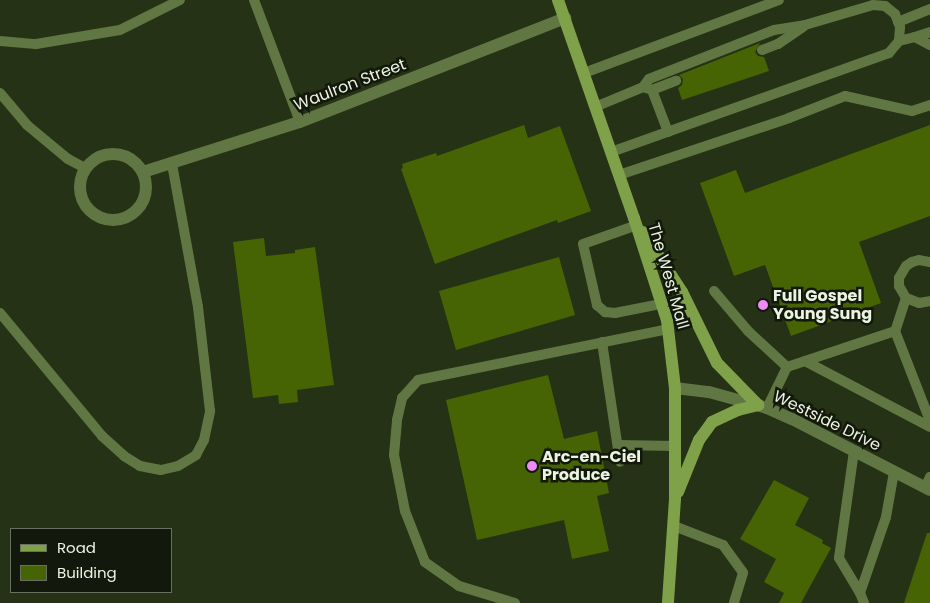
<!DOCTYPE html>
<style>
body{margin:0}
#map{position:relative;width:930px;height:603px;overflow:hidden;background:#263215;font-family:Poppins,sans-serif}
div>[style]{position:absolute}
[style*='--x']{left:calc(var(--x)*1px);top:calc(var(--y)*1px);width:calc(var(--w)*1px);rotate:calc(var(--a)*1deg)}
.building>*{inset:0;background:#466403}
.lane>*{height:10px;margin:-5px;padding:0 5px;transform-origin:5px;border-radius:5px;background:#617743}
.street>*{height:12px;margin:-6px;padding:0 6px;transform-origin:6px;border-radius:6px;background:#617743}
.street>.ring{margin:-6px;padding:0;box-sizing:content-box;background:none;border:12px solid #617743;border-radius:50%}
.secondary>*{height:12px;margin:-6px;padding:0 6px;transform-origin:6px;border-radius:6px;background:#7ea14a}
.dots>*{width:14px;height:14px;translate:-50% -50%;box-sizing:border-box;border:2px solid #12180b;border-radius:50%}
span{translate:-50% -50%;white-space:nowrap;text-align:center;line-height:1.15;-webkit-text-stroke:5px #12180b;paint-order:stroke}
.street-label{font-size:16px;color:#ebf3e1}
.poi-label{font-size:16px;color:#ebf3e1;font-weight:700}
.left{translate:0 -50%;text-align:left}
.legend{position:absolute;left:10px;top:528px;width:162px;height:65px;box-sizing:border-box;background:#12180b;border:1px solid #697061;margin:0;padding:6px 9px;list-style:none;font-size:15px;color:#ebf3e1}
.legend li{display:flex;align-items:center;gap:10px;height:25px}
.legend b{width:25px;border:1px solid #697061}
</style>
<div id="map">
<div class="building">
<i style="clip-path:polygon(760px 43px,755px 52px,758px 56px,764px 57px,769px 71px,682px 100px,678px 88px,682px 85px,683px 79px,679px 75px)"></i>
<i style="clip-path:polygon(524px 125px,528px 138px,560px 126px,591px 211px,558px 223px,557px 220px,435px 264px,401px 169px,403px 168px,402px 164px,436px 153px,437px 156px)"></i>
<i style="clip-path:polygon(930px 125px,930px 216px,859px 242px,881px 303px,791px 336px,765px 265px,734px 276px,700px 183px,736px 170px,745px 193px)"></i>
<i style="clip-path:polygon(264px 238px,266px 256px,295px 253px,295px 250px,315px 247px,334px 385px,297px 390px,298px 402px,279px 404px,278px 395px,253px 398px,233px 242px)"></i>
<i style="clip-path:polygon(559px 257px,575px 315px,456px 350px,439px 291px)"></i>
<i style="clip-path:polygon(548px 375px,564px 439px,597px 431px,609px 493px,597px 496px,609px 551px,572px 559px,564px 520px,477px 540px,446px 400px)"></i>
<i style="clip-path:polygon(774px 480px,809px 498px,795px 525px,823px 540px,822px 543px,831px 548px,801px 603px,779px 603px,784px 593px,764px 582px,776px 559px,740px 539px)"></i>
<i style="clip-path:polygon(927px 533px,930px 533px,930px 603px,904px 603px)"></i>
</div>
<div class="lane">
<i style="--x:254;--y:0;--w:130;--a:69.3"></i>
<i style="--x:898;--y:22;--w:35;--a:-22"></i>
<i style="--x:915;--y:37;--w:16;--a:-18"></i>
<i style="--x:0;--y:41;--w:36;--a:5"></i>
<i style="--x:36;--y:44;--w:85;--a:-9.5"></i>
<i style="--x:120;--y:30;--w:67;--a:-26.6"></i>
<i style="--x:899;--y:41;--w:16;--a:-14"></i>
<i style="--x:915;--y:37;--w:17;--a:28"></i>
<i style="--x:762;--y:50;--w:17;--a:-21"></i>
<i style="--x:778;--y:44;--w:30;--a:-34"></i>
<i style="--x:584;--y:73;--w:208;--a:-20.5"></i>
<i style="--x:646;--y:88;--w:6;--a:18"></i>
<i style="--x:652;--y:90;--w:26;--a:-21"></i>
<i style="--x:652;--y:90;--w:45;--a:69.1"></i>
<i style="--x:0;--y:93;--w:42;--a:49.8"></i>
<i style="--x:27;--y:125;--w:53;--a:39.7"></i>
<i style="--x:68;--y:159;--w:19;--a:28"></i>
<i style="--x:595;--y:107;--w:52;--a:-22.6"></i>
<i style="--x:643;--y:87;--w:10;--a:-53"></i>
<i style="--x:649;--y:79;--w:134;--a:-21.4"></i>
<i style="--x:774;--y:30;--w:31;--a:-9"></i>
<i style="--x:805;--y:25;--w:71;--a:-16.4"></i>
<i style="--x:873;--y:5;--w:12;--a:5"></i>
<i style="--x:885;--y:6;--w:13;--a:39"></i>
<i style="--x:895;--y:14;--w:14;--a:69"></i>
<i style="--x:900;--y:27;--w:14;--a:94"></i>
<i style="--x:899;--y:41;--w:16;--a:130"></i>
<i style="--x:889;--y:53;--w:295;--a:160.4"></i>
<i style="--x:619;--y:175;--w:179;--a:-18.5"></i>
<i style="--x:789;--y:118;--w:60;--a:-21.4"></i>
<i style="--x:845;--y:96;--w:69;--a:12.6"></i>
<i style="--x:912;--y:111;--w:19;--a:-18"></i>
<i style="--x:637;--y:225;--w:57;--a:160.6"></i>
<i style="--x:583;--y:244;--w:63;--a:77.1"></i>
<i style="--x:597;--y:305;--w:11;--a:41"></i>
<i style="--x:605;--y:312;--w:10;--a:6"></i>
<i style="--x:615;--y:313;--w:47;--a:-11.1"></i>
<i style="--x:930;--y:262;--w:11;--a:-170"></i>
<i style="--x:919;--y:260;--w:7;--a:164"></i>
<i style="--x:912;--y:262;--w:7;--a:146"></i>
<i style="--x:906;--y:266;--w:14;--a:120"></i>
<i style="--x:899;--y:278;--w:8;--a:90"></i>
<i style="--x:899;--y:286;--w:14;--a:60"></i>
<i style="--x:906;--y:298;--w:14;--a:21"></i>
<i style="--x:919;--y:303;--w:11;--a:-10"></i>
<i style="--x:714;--y:291;--w:52;--a:49.6"></i>
<i style="--x:748;--y:331;--w:53;--a:42.7"></i>
<i style="--x:906;--y:298;--w:35;--a:108"></i>
<i style="--x:895;--y:331;--w:97;--a:68.7"></i>
<i style="--x:0;--y:313;--w:160;--a:50.3"></i>
<i style="--x:102;--y:436;--w:30;--a:42"></i>
<i style="--x:124;--y:456;--w:19;--a:32"></i>
<i style="--x:140;--y:466;--w:21;--a:11"></i>
<i style="--x:161;--y:470;--w:17;--a:-13"></i>
<i style="--x:178;--y:466;--w:21;--a:-31"></i>
<i style="--x:196;--y:455;--w:17;--a:-62"></i>
<i style="--x:204;--y:440;--w:30;--a:-78"></i>
<i style="--x:210;--y:411;--w:105;--a:-96.6"></i>
<i style="--x:198;--y:307;--w:145;--a:-100.3"></i>
<i style="--x:602;--y:342;--w:121;--a:81.5"></i>
<i style="--x:805;--y:361;--w:141;--a:27.8"></i>
<i style="--x:767;--y:408;--w:46;--a:-64"></i>
<i style="--x:787;--y:367;--w:114;--a:-18.4"></i>
<i style="--x:618;--y:445;--w:57;--a:1"></i>
<i style="--x:854;--y:451;--w:108;--a:98"></i>
<i style="--x:839;--y:558;--w:41;--a:59"></i>
<i style="--x:860;--y:593;--w:80;--a:-71.1"></i>
<i style="--x:886;--y:517;--w:46;--a:-79.9"></i>
<i style="--x:925;--y:488;--w:12;--a:-66"></i>
<i style="--x:674;--y:526;--w:53;--a:21.2"></i>
<i style="--x:723;--y:545;--w:34;--a:54"></i>
<i style="--x:743;--y:573;--w:31;--a:107"></i>
<i style="--x:860;--y:593;--w:11;--a:68"></i>
<i style="--x:515;--y:603;--w:59;--a:-163.1"></i>
<i style="--x:459;--y:586;--w:42;--a:-144.8"></i>
<i style="--x:425;--y:562;--w:55;--a:-111.4"></i>
<i style="--x:405;--y:511;--w:57;--a:-101.1"></i>
<i style="--x:394;--y:455;--w:35;--a:-85"></i>
<i style="--x:397;--y:420;--w:23;--a:-77"></i>
<i style="--x:402;--y:398;--w:24;--a:-48"></i>
<i style="--x:418;--y:380;--w:255;--a:-11.5"></i>
</div>
<div class="street">
<i class="ring" style="left:80px;top:154px;width:54px;height:54px"></i>
<i style="--x:143;--y:172;--w:165;--a:-17.7"></i>
<i style="--x:300;--y:122;--w:285;--a:-21.4"></i>
<i style="--x:675;--y:388;--w:34;--a:7"></i>
<i style="--x:709;--y:392;--w:60;--a:15.4"></i>
<i style="--x:767;--y:408;--w:27;--a:24"></i>
<i style="--x:792;--y:419;--w:155;--a:27.2"></i>
</div>
<div class="secondary">
<i style="--x:558;--y:0;--w:231;--a:70.8"></i>
<i style="--x:634;--y:218;--w:107;--a:72.1"></i>
<i style="--x:667;--y:320;--w:68;--a:83.3"></i>
<i style="--x:675;--y:388;--w:111;--a:90"></i>
<i style="--x:675;--y:499;--w:104;--a:93.9"></i>
<i style="--x:643;--y:232;--w:72;--a:57"></i>
<i style="--x:682;--y:292;--w:79;--a:63.8"></i>
<i style="--x:717;--y:363;--w:59;--a:45.7"></i>
<i style="--x:678;--y:492;--w:56;--a:-68"></i>
<i style="--x:699;--y:440;--w:22;--a:-54"></i>
<i style="--x:712;--y:422;--w:29;--a:-25"></i>
<i style="--x:738;--y:410;--w:21;--a:-14"></i>
</div>
<div class="dots">
<i style="left:763px;top:305px;background:#ef8bf7"></i>
<i style="left:532px;top:466px;background:#ef8bf7"></i>
</div>
<div class="street-label">
<span style="left:350px;top:85px;rotate:-21deg">Waulron Street</span>
<span style="left:668px;top:276px;rotate:74deg">The West Mall</span>
<span style="left:827px;top:421px;rotate:26deg">Westside Drive</span>
</div>
<div class="poi-label">
<span class="left" style="left:773px;top:305px">Full Gospel<br>Young Sung</span>
<span class="left" style="left:542px;top:466px">Arc-en-Ciel<br>Produce</span>
</div>
<ul class="legend">
<li><b style="height:6px;background:#7ea14a"></b>Road</li>
<li><b style="height:14px;background:#466403"></b>Building</li>
</ul>
</div>
